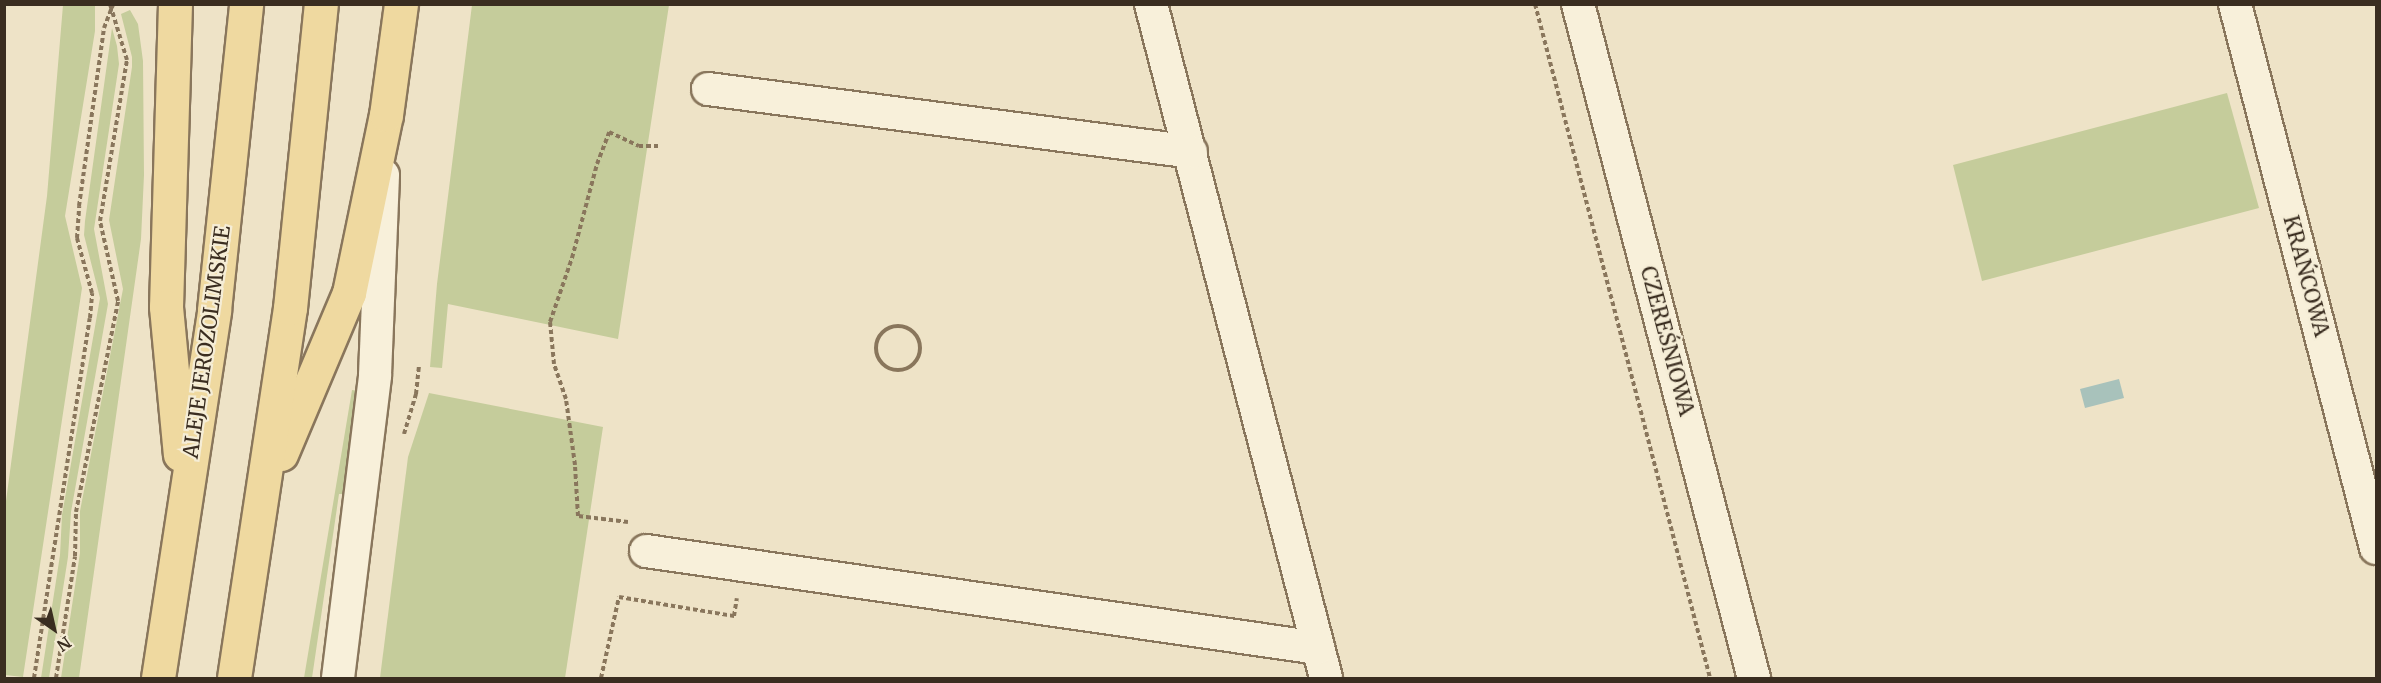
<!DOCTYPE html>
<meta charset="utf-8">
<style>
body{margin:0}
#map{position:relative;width:2381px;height:683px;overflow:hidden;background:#eee3c7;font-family:Merriweather,serif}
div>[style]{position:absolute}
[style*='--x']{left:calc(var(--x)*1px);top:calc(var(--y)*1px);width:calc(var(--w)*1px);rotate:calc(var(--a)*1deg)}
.green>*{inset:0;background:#c5cc9b}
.water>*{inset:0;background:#a8c2bb}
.path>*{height:4px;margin-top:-2px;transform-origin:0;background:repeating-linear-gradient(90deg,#89765c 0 4.5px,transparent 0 7.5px)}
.path>.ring{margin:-2px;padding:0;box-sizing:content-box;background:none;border:4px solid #89765c;border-radius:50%}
.roads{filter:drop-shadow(2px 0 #89765c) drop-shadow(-2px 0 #89765c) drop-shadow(0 2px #89765c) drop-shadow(0 -2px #89765c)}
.minor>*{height:32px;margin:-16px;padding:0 16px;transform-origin:16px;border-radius:16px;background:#f8f0da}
.primary>*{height:33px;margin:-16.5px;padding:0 16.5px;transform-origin:16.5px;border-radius:16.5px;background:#efd9a0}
span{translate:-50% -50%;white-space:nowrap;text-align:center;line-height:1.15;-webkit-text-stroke:4.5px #f5edd6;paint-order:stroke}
.street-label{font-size:21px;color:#3a2d20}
.frame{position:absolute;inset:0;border:6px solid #3a2d20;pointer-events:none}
.north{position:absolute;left:24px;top:599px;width:60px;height:60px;-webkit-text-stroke:4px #f5edd6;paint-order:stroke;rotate:146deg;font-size:16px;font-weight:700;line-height:24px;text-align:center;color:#3a2d20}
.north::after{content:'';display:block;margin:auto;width:21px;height:27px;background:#3a2d20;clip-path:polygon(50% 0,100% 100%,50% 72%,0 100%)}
</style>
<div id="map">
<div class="green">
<i style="clip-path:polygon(63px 5px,95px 5px,95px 31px,65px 216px,82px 288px,23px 677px,5px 675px,4px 516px,47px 196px)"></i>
<i style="clip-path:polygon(472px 5px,669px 5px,618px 339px,448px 304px,442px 368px,430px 367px,437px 284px)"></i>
<i style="clip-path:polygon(130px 10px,138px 24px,143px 61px,144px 175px,141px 239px,79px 678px,61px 678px,80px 553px,80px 511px,123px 289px,109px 220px,132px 67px,132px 57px,121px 14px)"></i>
<i style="clip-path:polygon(112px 28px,117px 46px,119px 64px,94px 229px,108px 304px,71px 512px,68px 557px,49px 678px,41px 678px,60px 555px,62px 515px,100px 298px,84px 235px,85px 221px)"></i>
<i style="clip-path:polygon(2227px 93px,2259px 208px,1982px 281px,1953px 165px)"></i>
<i style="clip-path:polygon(352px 390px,358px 391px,345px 494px,339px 494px,312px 678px,304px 678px)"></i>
<i style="clip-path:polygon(429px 393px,603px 427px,565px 678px,380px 678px,408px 457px)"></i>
</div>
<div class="water">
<i style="clip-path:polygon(2119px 379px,2124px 398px,2085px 408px,2080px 389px)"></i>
</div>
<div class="path">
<i style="--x:1535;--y:4;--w:696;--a:75.44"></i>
<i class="ring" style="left:876px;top:326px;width:40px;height:40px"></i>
<i style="--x:404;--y:434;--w:42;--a:-73.3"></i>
<i style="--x:416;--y:394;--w:30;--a:-84"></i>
<i style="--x:628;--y:522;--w:50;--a:-173.2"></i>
<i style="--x:578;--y:516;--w:51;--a:-93.4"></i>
<i style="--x:575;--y:465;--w:67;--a:-97.8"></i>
<i style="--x:566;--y:399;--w:37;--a:-109"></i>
<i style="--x:554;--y:364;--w:42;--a:-95.4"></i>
<i style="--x:550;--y:322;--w:68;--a:-71"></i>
<i style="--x:572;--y:258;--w:97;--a:-75.1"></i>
<i style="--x:597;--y:164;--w:34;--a:-69"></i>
<i style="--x:609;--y:132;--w:33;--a:25"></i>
<i style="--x:639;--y:146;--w:22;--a:0"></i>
<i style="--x:34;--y:678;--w:364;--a:-81.2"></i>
<i style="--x:90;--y:318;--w:25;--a:-85"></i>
<i style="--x:92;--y:293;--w:57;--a:-105.3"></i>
<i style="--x:77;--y:238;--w:32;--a:-86"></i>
<i style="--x:79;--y:206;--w:180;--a:-82"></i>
<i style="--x:104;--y:28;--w:26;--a:-69"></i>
<i style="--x:56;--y:678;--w:123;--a:-81.1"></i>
<i style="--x:75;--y:556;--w:44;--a:-88.7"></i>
<i style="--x:76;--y:512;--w:215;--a:-78.7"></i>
<i style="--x:118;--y:301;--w:82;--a:-102.7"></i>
<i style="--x:100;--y:221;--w:163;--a:-80.5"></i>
<i style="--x:127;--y:60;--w:59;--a:-106.9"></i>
<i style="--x:601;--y:678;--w:83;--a:-77.5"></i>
<i style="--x:619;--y:597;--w:117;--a:9.4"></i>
<i style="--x:734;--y:616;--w:18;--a:-81"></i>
</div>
<div class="roads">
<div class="minor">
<i style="--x:1151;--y:4;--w:696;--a:75.44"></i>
<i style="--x:1578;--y:4;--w:697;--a:75.37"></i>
<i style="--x:2235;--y:4;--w:562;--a:75.47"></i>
<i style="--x:708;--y:89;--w:487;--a:7.4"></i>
<i style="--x:646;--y:551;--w:679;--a:8.21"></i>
<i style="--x:338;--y:678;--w:305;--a:-83"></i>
<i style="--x:375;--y:375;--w:200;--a:-87.7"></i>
</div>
<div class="primary">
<i style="--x:175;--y:4;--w:303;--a:91.7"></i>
<i style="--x:166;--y:307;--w:148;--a:84.6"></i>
<i style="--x:281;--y:454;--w:175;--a:-67.1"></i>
<i style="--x:349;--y:293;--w:182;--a:-78.3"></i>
<i style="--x:386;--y:115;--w:112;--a:-82.3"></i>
<i style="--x:158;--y:678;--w:372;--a:-81.3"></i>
<i style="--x:214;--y:310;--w:308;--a:-84"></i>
<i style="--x:234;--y:678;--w:374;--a:-81.4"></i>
<i style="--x:290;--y:308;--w:306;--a:-84.2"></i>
</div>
</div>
<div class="street-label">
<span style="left:2306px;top:276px;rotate:75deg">KRAŃCOWA</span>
<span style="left:1667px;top:341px;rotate:75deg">CZEREŚNIOWA</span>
<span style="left:207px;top:342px;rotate:-82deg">ALEJE JEROZOLIMSKIE</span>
</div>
<div class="frame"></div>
<div class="north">N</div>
</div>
